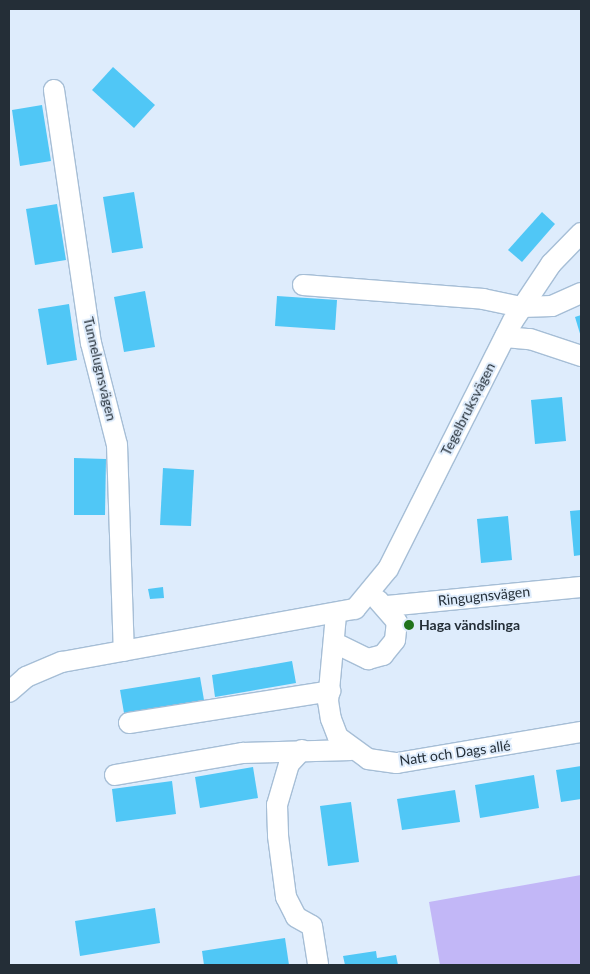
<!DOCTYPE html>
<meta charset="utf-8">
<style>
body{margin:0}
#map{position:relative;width:590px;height:974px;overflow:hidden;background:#deecfc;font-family:Lato,sans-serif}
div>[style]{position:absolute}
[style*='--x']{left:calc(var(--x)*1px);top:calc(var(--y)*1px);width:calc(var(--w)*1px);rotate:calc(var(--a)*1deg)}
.green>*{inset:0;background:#c2b7f7}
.building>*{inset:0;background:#50c7f6}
.roads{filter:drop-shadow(1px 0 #a6bed6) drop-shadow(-1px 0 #a6bed6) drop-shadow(0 1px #a6bed6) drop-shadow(0 -1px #a6bed6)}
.minor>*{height:20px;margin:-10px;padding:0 10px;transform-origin:10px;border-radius:10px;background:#fff}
.dots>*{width:14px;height:14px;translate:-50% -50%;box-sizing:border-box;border:2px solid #deecfc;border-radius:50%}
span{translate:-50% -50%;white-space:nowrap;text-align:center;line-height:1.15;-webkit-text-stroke:4px #deecfc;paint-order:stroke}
.street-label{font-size:14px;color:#242e37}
.poi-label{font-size:14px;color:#242e37;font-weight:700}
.left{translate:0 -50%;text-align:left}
.frame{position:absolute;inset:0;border:10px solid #242e37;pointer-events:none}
</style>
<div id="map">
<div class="green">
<i style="clip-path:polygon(581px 875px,581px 965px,440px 965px,429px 902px)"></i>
</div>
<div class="building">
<i style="clip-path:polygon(113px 67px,155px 105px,134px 128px,92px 90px)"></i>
<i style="clip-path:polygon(42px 105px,51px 161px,20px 166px,12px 110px)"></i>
<i style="clip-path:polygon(134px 192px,143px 248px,112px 253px,103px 197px)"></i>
<i style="clip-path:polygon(57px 204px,66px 260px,35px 265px,26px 209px)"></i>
<i style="clip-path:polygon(542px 212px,555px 224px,522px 262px,508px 250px)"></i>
<i style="clip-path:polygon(145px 291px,155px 347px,124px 352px,114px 297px)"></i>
<i style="clip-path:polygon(277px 296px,337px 300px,335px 330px,275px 326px)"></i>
<i style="clip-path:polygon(69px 304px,77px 360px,47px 365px,38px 309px)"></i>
<i style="clip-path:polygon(581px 315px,581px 337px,575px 317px)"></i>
<i style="clip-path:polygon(562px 397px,566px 441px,535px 444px,531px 400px)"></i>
<i style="clip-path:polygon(74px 458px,106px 459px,105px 515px,74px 515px)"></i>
<i style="clip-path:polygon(163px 468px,194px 470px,191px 526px,160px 525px)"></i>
<i style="clip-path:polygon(581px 510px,581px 555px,574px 556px,570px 511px)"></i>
<i style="clip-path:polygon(508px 516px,512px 560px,481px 563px,477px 519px)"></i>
<i style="clip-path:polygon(163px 587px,164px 598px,150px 599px,148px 589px)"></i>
<i style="clip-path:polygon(292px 661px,296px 683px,215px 697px,212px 675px)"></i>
<i style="clip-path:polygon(200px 677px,204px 700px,124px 713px,120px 690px)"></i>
<i style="clip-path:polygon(581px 766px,581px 799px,561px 802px,556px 770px)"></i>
<i style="clip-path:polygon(253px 767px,258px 798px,200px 808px,195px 777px)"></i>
<i style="clip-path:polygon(534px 775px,539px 808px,480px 818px,475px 785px)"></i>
<i style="clip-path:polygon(172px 781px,176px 814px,116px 822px,112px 789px)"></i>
<i style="clip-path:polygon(455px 790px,460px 822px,402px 830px,397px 799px)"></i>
<i style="clip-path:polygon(351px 802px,359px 862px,328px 866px,320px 806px)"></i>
<i style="clip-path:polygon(155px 908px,160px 943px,80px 956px,75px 921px)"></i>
<i style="clip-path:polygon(285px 938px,289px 965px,204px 965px,202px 951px)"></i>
<i style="clip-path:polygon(376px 951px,377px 958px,396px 955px,398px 965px,345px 965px,343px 956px)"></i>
</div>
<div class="roads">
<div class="minor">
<i style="--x:54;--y:90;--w:256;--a:81.7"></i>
<i style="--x:91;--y:343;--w:105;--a:75.7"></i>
<i style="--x:117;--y:445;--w:206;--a:88.1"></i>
<i style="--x:303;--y:285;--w:181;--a:4.4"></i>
<i style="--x:483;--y:299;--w:40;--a:12"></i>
<i style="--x:522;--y:307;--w:30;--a:-2"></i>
<i style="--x:552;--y:306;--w:32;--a:-24"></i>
<i style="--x:505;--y:337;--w:25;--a:5"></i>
<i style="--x:530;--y:339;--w:54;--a:18.4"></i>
<i style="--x:387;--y:606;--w:195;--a:-5.6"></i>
<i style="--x:336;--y:615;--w:86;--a:95.3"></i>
<i style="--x:328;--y:701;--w:18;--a:81"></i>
<i style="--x:331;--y:719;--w:19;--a:69"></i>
<i style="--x:338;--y:737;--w:37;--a:36"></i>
<i style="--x:368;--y:759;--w:29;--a:8"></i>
<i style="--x:397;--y:763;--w:187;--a:-9.6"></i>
<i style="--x:335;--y:643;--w:37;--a:26"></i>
<i style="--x:368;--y:659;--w:16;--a:-15"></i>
<i style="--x:383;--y:655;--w:19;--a:-51"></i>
<i style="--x:395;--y:640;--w:18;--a:-84"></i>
<i style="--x:397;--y:622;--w:29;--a:-131"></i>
<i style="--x:9;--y:692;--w:23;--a:-41"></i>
<i style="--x:26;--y:677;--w:39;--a:-23"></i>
<i style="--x:62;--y:662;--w:298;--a:-10.3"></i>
<i style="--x:355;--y:609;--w:52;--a:-50.5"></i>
<i style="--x:388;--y:569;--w:278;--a:-63.3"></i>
<i style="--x:513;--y:321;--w:69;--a:-56.3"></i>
<i style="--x:551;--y:264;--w:43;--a:-45.9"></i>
<i style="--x:129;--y:723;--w:204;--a:-9"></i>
<i style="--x:302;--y:750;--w:19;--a:133"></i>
<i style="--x:289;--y:764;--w:43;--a:106.3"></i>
<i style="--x:277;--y:805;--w:31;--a:88"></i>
<i style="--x:278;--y:836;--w:62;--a:82.5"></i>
<i style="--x:286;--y:897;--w:22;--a:63"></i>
<i style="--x:296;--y:917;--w:18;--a:29"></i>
<i style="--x:312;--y:926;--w:39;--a:81"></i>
<i style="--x:115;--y:775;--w:130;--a:-9.8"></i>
<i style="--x:243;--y:753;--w:108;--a:-1.6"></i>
</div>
</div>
<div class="dots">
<i style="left:409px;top:625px;background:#20731d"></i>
</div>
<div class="street-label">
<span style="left:100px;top:369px;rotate:77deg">Tunnelugnsvägen</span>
<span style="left:468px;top:409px;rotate:-63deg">Tegelbruksvägen</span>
<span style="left:484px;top:596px;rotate:-6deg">Ringugnsvägen</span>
<span style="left:455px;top:753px;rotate:-8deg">Natt och Dags allé</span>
</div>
<div class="poi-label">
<span class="left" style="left:419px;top:625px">Haga vändslinga</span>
</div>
<div class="frame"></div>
</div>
